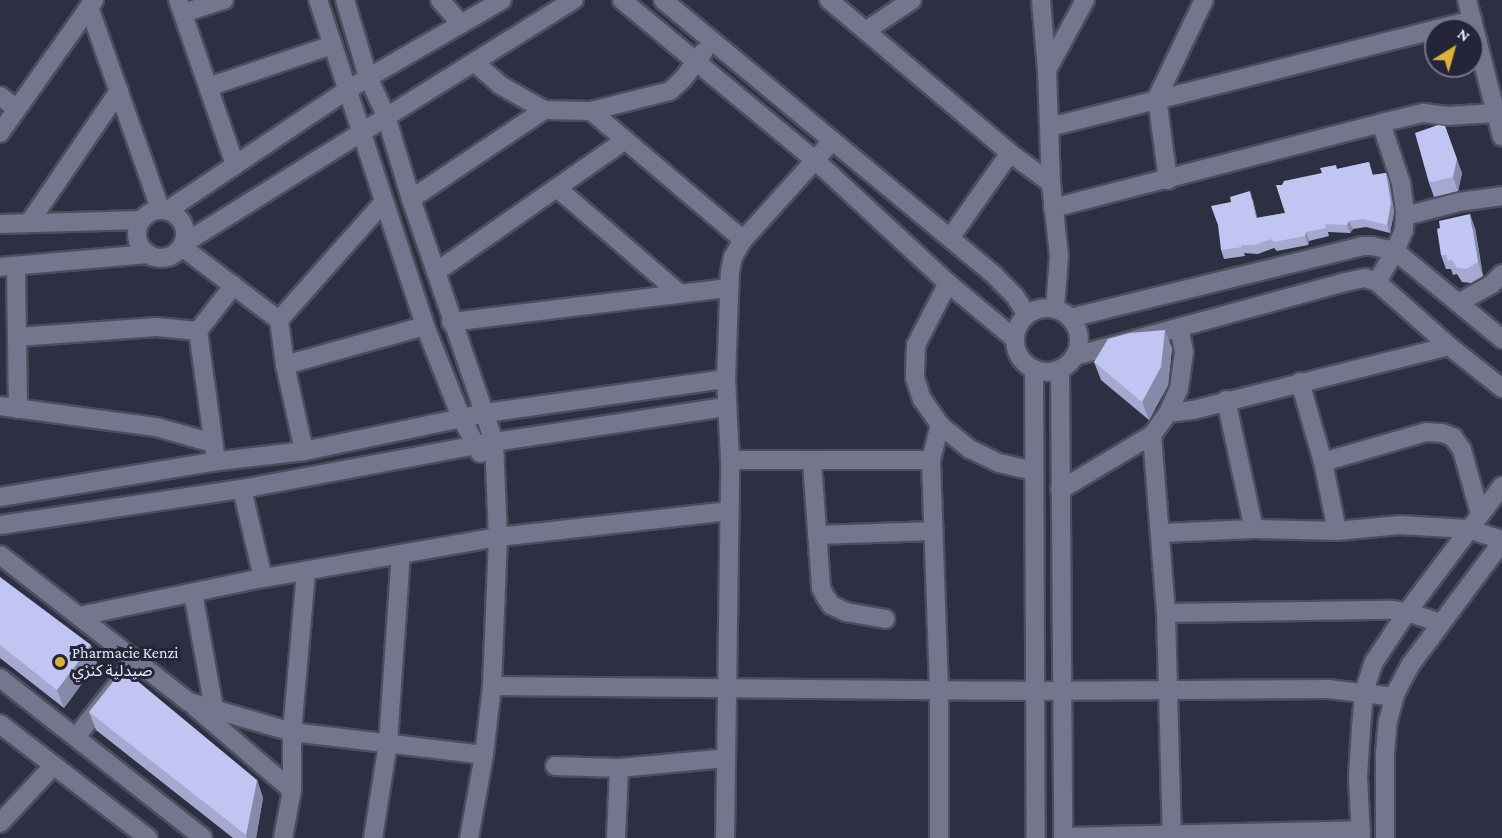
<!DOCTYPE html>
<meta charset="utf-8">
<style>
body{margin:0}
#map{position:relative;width:1502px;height:838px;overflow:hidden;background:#2d2f42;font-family:"Crimson Pro","Noto Sans Arabic",serif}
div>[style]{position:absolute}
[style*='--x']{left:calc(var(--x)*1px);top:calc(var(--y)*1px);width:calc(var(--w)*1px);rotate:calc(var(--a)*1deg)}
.roads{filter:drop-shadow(2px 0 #4c4e5e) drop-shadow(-2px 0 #4c4e5e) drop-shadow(0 2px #4c4e5e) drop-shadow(0 -2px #4c4e5e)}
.minor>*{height:18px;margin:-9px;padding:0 9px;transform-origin:9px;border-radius:9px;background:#73768c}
.minor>.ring{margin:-9px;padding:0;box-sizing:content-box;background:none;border:18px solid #73768c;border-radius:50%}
.wall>*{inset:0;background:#a5a9cf}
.shaded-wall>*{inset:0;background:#868aa9}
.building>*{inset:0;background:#c0c5f1}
.dots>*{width:16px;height:16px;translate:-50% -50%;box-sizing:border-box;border:3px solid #242538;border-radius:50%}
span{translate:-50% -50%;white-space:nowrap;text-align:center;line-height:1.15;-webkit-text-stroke:6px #242538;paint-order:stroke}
.poi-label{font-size:16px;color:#e7e9f6}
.left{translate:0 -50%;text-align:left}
.north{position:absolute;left:1424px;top:18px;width:60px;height:60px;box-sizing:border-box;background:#242538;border:2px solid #727384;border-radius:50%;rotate:37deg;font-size:16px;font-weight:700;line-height:24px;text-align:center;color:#e7e9f6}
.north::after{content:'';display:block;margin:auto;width:21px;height:27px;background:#ddb133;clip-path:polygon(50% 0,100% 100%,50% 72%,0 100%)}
</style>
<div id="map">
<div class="roads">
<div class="minor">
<i style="--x:178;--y:0;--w:175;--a:70.9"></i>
<i style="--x:318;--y:0;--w:343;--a:71.8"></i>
<i style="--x:425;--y:326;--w:98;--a:68.4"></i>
<i style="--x:461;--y:417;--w:41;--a:62.2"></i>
<i style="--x:345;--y:0;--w:80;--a:73.4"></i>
<i style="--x:368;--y:77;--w:43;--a:65.2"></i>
<i style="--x:386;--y:116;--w:87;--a:73.2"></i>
<i style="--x:411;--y:199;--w:257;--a:71.1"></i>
<i style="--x:494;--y:442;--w:95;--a:87.6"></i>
<i style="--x:498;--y:537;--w:149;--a:92.3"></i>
<i style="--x:492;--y:686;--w:69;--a:96.6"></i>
<i style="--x:484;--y:755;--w:84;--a:100.2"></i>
<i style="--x:440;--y:0;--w:32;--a:49"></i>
<i style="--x:622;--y:0;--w:251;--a:39.7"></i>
<i style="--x:815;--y:160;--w:181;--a:42.8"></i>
<i style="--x:948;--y:283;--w:87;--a:39.9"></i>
<i style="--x:663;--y:0;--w:432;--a:39.7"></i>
<i style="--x:995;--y:276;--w:28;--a:45"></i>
<i style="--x:1015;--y:296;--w:22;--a:58"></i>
<i style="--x:829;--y:0;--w:237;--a:40.2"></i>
<i style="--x:1010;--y:153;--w:51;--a:36.2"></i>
<i style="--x:1041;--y:0;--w:70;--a:85.1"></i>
<i style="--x:1047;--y:70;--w:113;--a:88"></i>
<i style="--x:1051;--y:183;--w:73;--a:83.7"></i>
<i style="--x:1059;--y:256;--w:53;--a:94.3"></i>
<i style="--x:1467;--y:0;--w:141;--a:75.7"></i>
<i style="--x:89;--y:7;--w:214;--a:70.6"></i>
<i style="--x:183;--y:13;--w:43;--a:-17.6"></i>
<i style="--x:867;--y:30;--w:54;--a:-33.7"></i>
<i style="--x:474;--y:62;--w:35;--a:41"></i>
<i style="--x:500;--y:85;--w:51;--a:29.6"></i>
<i style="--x:544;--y:110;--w:47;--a:1.2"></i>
<i style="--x:591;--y:111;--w:81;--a:-14.2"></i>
<i style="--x:670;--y:91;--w:18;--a:-43"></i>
<i style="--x:683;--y:79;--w:34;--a:-53"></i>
<i style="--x:1047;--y:70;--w:80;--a:-61.5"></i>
<i style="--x:208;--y:87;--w:131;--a:-18.7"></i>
<i style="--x:0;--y:96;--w:20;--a:37"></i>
<i style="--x:591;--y:111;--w:199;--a:40.3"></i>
<i style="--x:1381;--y:123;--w:43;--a:-13.4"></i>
<i style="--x:1423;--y:113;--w:25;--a:7"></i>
<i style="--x:1448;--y:116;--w:47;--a:-3.7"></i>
<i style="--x:1050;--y:127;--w:436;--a:-14.2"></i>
<i style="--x:0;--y:133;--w:163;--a:-54.7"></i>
<i style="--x:1168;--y:180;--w:83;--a:-97.6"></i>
<i style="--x:1157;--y:98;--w:109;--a:-64.4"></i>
<i style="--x:557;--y:188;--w:161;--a:40.7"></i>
<i style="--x:411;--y:199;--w:160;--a:-33.8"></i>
<i style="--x:1053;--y:208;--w:339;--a:-14.5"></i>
<i style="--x:1381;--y:123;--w:63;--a:71.6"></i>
<i style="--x:1401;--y:183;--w:28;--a:82"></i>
<i style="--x:1405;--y:211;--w:19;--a:93"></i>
<i style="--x:1404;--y:230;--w:23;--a:113"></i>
<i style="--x:1395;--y:251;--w:139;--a:39.4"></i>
<i class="ring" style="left:137px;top:210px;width:30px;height:30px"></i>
<i style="--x:168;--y:210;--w:216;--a:-33.8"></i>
<i style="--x:347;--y:90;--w:179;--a:-30.1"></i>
<i style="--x:1405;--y:216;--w:56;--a:-14.5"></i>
<i style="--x:1459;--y:202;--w:43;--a:-7.9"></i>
<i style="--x:29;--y:223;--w:160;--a:-55.7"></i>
<i style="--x:0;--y:224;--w:141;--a:-1.6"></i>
<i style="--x:950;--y:238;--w:104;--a:-54.8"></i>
<i style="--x:183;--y:244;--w:461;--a:-32"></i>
<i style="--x:182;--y:247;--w:121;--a:37"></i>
<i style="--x:279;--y:320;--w:157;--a:-48.4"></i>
<i style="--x:0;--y:267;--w:149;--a:-5"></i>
<i style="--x:16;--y:267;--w:142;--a:89.2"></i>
<i style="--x:436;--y:272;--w:231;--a:-34.9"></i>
<i style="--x:948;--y:283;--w:70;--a:117.3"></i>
<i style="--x:916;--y:345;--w:33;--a:92"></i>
<i style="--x:915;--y:378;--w:22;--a:72"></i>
<i style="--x:922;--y:399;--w:32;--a:55"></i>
<i style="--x:940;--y:425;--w:38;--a:39"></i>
<i style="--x:970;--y:449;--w:32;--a:26"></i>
<i style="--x:999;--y:463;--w:35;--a:13"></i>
<i style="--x:1458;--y:303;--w:39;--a:-29"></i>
<i style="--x:1492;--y:284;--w:14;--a:-45"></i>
<i class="ring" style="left:1015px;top:308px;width:46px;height:46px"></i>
<i style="--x:279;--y:320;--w:45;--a:82.4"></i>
<i style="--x:285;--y:365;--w:88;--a:77.5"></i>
<i style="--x:451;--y:322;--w:279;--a:-7"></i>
<i style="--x:198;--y:331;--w:58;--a:-52"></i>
<i style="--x:17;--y:337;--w:140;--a:-4.1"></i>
<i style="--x:157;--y:327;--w:41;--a:5.6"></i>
<i style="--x:198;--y:331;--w:131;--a:82.1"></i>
<i style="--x:1449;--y:346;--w:68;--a:38.4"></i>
<i style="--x:1075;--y:356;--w:276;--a:-15.3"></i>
<i style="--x:1341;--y:283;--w:25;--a:-12"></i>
<i style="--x:1365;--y:278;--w:13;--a:18"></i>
<i style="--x:285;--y:365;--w:145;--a:-15.6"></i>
<i style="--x:1034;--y:369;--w:469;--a:89.8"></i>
<i style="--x:1060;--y:369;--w:469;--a:89.6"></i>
<i style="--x:1300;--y:382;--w:83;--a:74"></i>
<i style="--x:1323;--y:462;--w:70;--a:78.5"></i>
<i style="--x:1226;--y:400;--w:132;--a:77.8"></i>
<i style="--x:0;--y:406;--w:157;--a:7.7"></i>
<i style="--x:156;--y:427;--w:59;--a:15.7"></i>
<i style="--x:1168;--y:413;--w:27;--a:-66"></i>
<i style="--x:1179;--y:388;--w:36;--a:-82"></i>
<i style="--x:1184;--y:352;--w:25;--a:-101"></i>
<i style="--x:1152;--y:435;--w:179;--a:85.5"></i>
<i style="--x:1166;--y:613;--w:223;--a:88.5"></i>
<i style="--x:730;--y:460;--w:201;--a:0"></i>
<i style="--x:812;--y:461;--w:127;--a:85.9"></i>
<i style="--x:821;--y:588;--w:9;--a:63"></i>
<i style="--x:825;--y:596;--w:11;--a:56"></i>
<i style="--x:831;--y:605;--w:17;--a:25"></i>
<i style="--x:846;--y:612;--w:40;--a:10"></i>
<i style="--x:1323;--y:462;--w:107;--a:-16.2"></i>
<i style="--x:1426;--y:432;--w:16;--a:4"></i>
<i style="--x:1442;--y:433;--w:12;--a:20"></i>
<i style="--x:1453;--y:437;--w:16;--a:55"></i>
<i style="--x:1462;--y:450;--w:66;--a:74.3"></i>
<i style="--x:242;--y:489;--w:91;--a:76.7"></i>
<i style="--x:263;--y:578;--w:239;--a:-9.9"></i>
<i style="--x:498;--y:537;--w:231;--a:-6.4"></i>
<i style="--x:1060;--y:490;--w:107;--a:-30.9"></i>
<i style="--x:1152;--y:435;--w:27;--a:-54"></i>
<i style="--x:1168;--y:413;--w:25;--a:-7"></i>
<i style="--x:1193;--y:410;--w:264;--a:-14"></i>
<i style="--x:1449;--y:346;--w:96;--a:-138.4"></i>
<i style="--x:1377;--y:282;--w:36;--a:-60"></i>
<i style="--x:1395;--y:251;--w:24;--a:-168"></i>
<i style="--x:1372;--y:246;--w:9;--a:180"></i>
<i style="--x:1363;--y:246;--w:302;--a:166.2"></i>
<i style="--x:0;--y:497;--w:214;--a:-9.4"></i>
<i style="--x:211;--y:462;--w:94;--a:-6.7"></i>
<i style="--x:304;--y:451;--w:186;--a:-11.8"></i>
<i style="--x:486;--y:413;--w:242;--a:-8.1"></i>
<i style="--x:0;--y:525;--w:245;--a:-8.5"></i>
<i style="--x:242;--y:489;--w:256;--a:-10.6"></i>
<i style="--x:494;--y:442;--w:235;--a:-8.6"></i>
<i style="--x:1161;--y:533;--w:93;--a:-2.5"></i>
<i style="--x:1254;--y:529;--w:83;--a:1.4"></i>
<i style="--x:1337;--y:531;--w:63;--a:-5.4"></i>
<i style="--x:1400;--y:525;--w:68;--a:3.4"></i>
<i style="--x:1468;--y:529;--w:36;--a:18"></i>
<i style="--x:817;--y:535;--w:117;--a:-2"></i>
<i style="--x:0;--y:555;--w:239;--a:37.9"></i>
<i style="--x:189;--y:702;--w:107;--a:16.2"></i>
<i style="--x:292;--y:732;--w:193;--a:6.8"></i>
<i style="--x:193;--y:593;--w:118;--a:79.7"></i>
<i style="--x:1166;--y:613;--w:226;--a:-0.8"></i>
<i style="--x:1392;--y:610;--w:15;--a:8"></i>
<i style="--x:1407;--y:612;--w:35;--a:18"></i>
<i style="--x:79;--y:616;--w:188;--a:-11.7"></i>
<i style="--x:0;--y:678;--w:258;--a:38.2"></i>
<i style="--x:492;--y:686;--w:543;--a:0.53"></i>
<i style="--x:1035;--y:691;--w:293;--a:-0.4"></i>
<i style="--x:1328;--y:689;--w:67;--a:6.8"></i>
<i style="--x:195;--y:707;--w:128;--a:40.6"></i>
<i style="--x:0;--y:724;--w:187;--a:37.6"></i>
<i style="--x:76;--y:737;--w:97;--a:-51.7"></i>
<i style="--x:555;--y:766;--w:64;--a:1.8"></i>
<i style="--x:0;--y:823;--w:79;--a:-47"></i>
<i style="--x:1063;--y:837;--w:298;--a:-1.3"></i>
<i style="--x:283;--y:838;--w:49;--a:-79.4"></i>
<i style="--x:292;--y:790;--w:58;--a:-90"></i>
<i style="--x:292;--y:732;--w:161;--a:-85"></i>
<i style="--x:373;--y:838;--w:96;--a:-81"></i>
<i style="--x:388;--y:743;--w:189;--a:-86.1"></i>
<i style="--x:616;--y:838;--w:70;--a:-87.5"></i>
<i style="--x:619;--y:768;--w:107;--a:-5.3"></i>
<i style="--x:725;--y:838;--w:378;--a:-89.2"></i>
<i style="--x:730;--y:460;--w:81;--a:-92.8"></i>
<i style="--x:726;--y:379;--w:107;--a:-87.9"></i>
<i style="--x:730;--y:272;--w:15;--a:-79"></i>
<i style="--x:733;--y:257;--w:20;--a:-60"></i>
<i style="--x:743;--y:240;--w:133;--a:-48"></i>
<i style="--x:939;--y:838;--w:148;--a:-90"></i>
<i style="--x:939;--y:690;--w:230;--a:-92"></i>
<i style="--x:931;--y:460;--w:36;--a:-76"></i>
<i style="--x:1361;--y:838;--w:61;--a:-92.8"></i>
<i style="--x:1358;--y:777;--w:49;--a:-86.5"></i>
<i style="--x:1361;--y:728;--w:36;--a:-85"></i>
<i style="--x:1364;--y:692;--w:32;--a:-72"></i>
<i style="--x:1374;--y:662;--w:60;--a:-56.6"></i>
<i style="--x:1407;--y:612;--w:158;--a:-53"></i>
<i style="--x:1385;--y:838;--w:85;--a:-90"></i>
<i style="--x:1385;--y:753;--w:32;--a:-85"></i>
<i style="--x:1388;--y:721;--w:30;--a:-75"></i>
<i style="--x:1396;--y:692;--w:32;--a:-62"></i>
<i style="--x:1411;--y:664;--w:152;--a:-53.3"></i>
</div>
</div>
<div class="wall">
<i style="clip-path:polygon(1369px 162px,1373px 175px,1386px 173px,1389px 181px,1394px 212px,1390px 233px,1366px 227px,1353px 229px,1350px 233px,1328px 232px,1329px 236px,1309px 241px,1308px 245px,1277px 251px,1274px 248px,1258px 254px,1244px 253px,1245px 256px,1224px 259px,1221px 250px,1253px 200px,1257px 218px,1285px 213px,1282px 185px,1337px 169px)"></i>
<i style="clip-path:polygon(1462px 173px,1458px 191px,1434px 197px,1429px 183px)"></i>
<i style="clip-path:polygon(1440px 228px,1475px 228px,1483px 276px,1471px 283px,1462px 282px,1457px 274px,1453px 275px,1451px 269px,1446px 269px,1441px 255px)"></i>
<i style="clip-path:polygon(1172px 348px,1168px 385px,1149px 420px,1101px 380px,1094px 362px)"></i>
<i style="clip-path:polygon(0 577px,97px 663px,64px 708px,0 658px)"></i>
<i style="clip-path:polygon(89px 712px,257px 780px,263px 798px,256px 838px,233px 838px,96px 730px)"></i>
</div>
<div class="shaded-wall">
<i style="clip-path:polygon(1445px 126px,1462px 173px,1458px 191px,1453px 177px)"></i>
<i style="clip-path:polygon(1386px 173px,1389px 181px,1394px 212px,1390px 233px,1387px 225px)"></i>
<i style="clip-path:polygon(1250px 191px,1253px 200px,1259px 226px,1256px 218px)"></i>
<i style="clip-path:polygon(1470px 214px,1475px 228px,1483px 276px,1478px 262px)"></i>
<i style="clip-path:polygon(1349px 221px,1353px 229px,1350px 233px,1347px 225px)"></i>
<i style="clip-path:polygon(1306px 232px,1309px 241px,1308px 245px,1305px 236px)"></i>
<i style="clip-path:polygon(1165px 330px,1172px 348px,1168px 385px,1149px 420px,1142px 402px)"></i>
<i style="clip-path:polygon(91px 645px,97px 663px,64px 708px,57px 690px)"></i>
<i style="clip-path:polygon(257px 780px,263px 798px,256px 838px,247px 838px,246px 835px)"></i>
</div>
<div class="building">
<i style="clip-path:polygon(1438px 125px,1445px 126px,1457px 159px,1453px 177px,1429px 183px,1415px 133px)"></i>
<i style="clip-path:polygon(1369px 162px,1372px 175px,1386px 173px,1391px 203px,1387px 225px,1363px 219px,1349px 221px,1347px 225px,1325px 224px,1326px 228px,1306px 232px,1305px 236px,1274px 242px,1271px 239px,1255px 245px,1241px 245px,1242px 247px,1221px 250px,1218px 225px,1211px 206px,1231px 202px,1230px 197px,1250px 191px,1256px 218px,1285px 213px,1276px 185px,1282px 185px,1284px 181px,1322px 173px,1320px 168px,1336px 165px,1337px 169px)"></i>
<i style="clip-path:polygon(1470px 214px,1478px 262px,1466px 269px,1457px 268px,1452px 260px,1448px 261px,1446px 255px,1441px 255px,1437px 229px,1440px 228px,1439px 221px)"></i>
<i style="clip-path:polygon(1165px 330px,1161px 367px,1142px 402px,1094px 362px,1108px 339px,1130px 333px)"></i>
<i style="clip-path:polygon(0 577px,91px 645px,57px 690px,0 645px)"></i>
<i style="clip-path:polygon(123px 669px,257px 780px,246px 835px,89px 712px)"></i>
</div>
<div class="dots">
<i style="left:60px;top:662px;background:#ddb133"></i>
</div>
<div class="poi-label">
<span class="left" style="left:72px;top:662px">Pharmacie Kenzi<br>صيدلية كنزي</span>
</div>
<div class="north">N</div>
</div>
